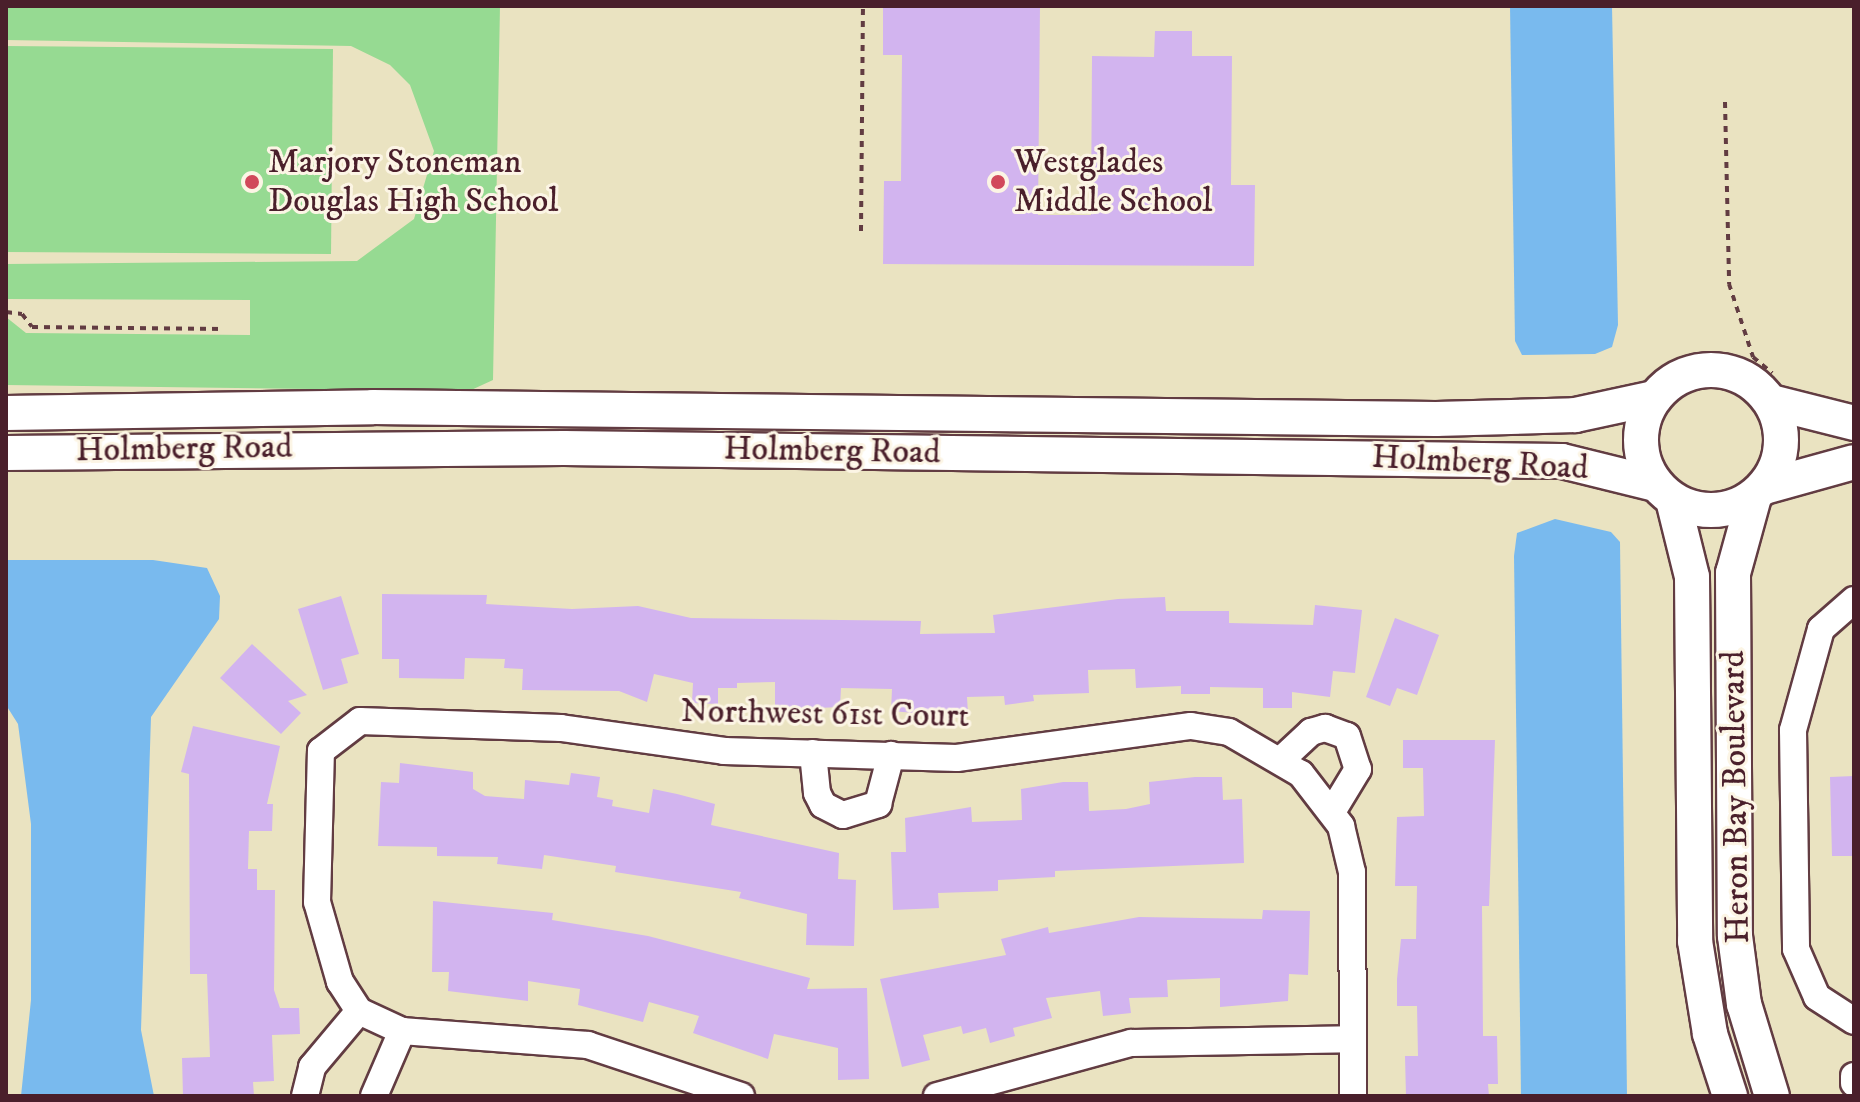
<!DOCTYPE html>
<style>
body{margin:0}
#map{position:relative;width:1860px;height:1102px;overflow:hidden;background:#eae3c1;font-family:"IM FELL DW Pica",serif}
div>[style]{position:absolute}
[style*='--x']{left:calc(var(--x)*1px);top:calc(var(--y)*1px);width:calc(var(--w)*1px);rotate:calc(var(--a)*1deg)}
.green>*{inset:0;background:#96da92}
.water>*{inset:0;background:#79baee}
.building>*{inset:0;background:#d2b4ef}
.path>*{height:4px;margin-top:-2px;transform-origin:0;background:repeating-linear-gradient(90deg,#623c42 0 6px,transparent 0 12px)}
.roads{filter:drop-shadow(2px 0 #623c42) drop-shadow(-2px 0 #623c42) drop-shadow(0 2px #623c42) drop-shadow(0 -2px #623c42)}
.minor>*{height:26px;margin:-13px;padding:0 13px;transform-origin:13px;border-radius:13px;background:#fff}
.tertiary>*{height:34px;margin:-17px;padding:0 17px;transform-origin:17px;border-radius:17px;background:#fff}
.tertiary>.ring{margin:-17px;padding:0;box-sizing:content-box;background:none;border:34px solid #fff;border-radius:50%}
.dots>*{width:22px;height:22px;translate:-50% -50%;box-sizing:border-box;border:4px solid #fcf5e5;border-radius:50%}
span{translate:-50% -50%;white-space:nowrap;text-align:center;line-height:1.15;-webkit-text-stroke:6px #fcf5e5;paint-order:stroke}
.poi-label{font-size:34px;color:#4a1f2b}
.left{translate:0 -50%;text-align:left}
.street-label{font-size:34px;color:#4a1f2b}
.frame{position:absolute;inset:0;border:8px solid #4a1f2b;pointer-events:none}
</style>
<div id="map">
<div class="green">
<i style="clip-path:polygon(6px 6px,500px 6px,493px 380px,469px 391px,6px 385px,6px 317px,26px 333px,250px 335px,250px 300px,6px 299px,6px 264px,357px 261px,414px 219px,434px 151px,410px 85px,390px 65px,351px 46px,6px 40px)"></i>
<i style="clip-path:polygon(6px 46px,333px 49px,331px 254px,6px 252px)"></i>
</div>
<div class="water">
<i style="clip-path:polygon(1510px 6px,1612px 6px,1618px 325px,1612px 347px,1595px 354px,1522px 355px,1515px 341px)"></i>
<i style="clip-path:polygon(1555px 519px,1611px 532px,1620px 542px,1627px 1096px,1521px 1096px,1514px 556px,1517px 533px)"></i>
<i style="clip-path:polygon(6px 560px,153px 560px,207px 568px,220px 596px,219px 619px,151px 717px,141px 1030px,154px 1096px,21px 1096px,31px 1000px,31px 824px,18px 724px,6px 705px)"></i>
</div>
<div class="building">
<i style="clip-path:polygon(883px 6px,1040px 6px,1038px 215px,1091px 215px,1092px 56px,1154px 57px,1155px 31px,1192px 31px,1192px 56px,1232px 56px,1231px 185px,1255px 185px,1254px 266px,883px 264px,884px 181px,901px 181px,902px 55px,883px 55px)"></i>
<i style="clip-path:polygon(382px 594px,487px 595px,486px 604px,572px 609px,638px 606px,691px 618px,921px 621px,920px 634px,995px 633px,993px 615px,1118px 599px,1165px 597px,1166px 611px,1229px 611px,1229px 623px,1313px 625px,1315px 605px,1362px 610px,1355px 673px,1333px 671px,1330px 697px,1292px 692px,1292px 708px,1263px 708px,1263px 688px,1210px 687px,1210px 694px,1181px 694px,1181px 686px,1136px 688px,1135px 669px,1088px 670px,1089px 693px,1033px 695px,1034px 701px,1005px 705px,1004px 696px,967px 697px,968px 714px,938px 715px,891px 711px,892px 689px,841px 688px,840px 707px,775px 710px,775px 682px,737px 683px,737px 688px,718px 688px,718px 704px,692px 703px,693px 683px,654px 674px,647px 702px,619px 691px,522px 690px,523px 669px,504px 668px,505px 659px,465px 658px,464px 679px,399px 678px,399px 659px,382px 659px)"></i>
<i style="clip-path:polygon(341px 596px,359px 654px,341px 659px,348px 683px,323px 690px,298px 609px)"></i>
<i style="clip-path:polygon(1395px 618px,1439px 635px,1417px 695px,1397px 688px,1390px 706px,1366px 697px)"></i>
<i style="clip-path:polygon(252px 644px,307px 695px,288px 701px,301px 713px,281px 734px,220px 678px)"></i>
<i style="clip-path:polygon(193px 726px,280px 746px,267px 804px,273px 804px,272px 831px,249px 831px,248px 869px,257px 869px,257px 890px,275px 890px,274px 990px,280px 1008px,299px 1008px,300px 1034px,272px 1035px,274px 1081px,253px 1082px,254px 1096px,183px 1096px,182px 1058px,210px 1057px,207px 974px,190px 974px,189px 774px,181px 772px)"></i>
<i style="clip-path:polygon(1403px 740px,1495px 740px,1489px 906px,1482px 906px,1483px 1036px,1497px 1036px,1498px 1084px,1488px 1084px,1489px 1096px,1406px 1096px,1405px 1056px,1418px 1056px,1417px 1006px,1397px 1006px,1397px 979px,1401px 939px,1416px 939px,1417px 886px,1395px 886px,1397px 817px,1424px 816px,1423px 768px,1403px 768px)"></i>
<i style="clip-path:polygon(400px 763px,473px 772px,473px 789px,485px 796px,524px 799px,525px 780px,569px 785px,571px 773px,600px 777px,597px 797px,613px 800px,612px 806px,649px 813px,653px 789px,677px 794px,715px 804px,711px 825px,839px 853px,838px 879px,856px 880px,854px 946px,806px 945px,807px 914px,739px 898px,741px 892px,615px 872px,616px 866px,544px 855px,542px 869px,497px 864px,498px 857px,437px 856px,437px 847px,378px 846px,381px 782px,399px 783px)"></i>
<i style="clip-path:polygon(1854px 776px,1854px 856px,1832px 856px,1830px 777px)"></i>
<i style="clip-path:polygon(1195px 777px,1222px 777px,1223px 800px,1242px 799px,1244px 863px,1055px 871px,1055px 877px,998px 880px,998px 891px,938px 893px,939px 908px,893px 910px,891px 852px,906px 852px,905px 818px,971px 807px,972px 822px,1022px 820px,1021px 789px,1063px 782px,1088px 782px,1089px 811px,1126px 809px,1150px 804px,1149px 782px)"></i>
<i style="clip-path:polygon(433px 901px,553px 913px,552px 920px,648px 936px,810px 978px,807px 989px,867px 988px,869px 1079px,838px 1080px,838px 1048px,774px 1034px,768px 1059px,693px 1033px,699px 1016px,649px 1002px,643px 1022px,578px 1005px,580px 989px,528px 981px,528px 1001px,448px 991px,449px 972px,432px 972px)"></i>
<i style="clip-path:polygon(1263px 910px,1310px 911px,1308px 975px,1289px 974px,1288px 1001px,1220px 1007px,1220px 978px,1167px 980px,1168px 997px,1129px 998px,1131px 1013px,1103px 1016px,1100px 991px,1046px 998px,1052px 1018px,1013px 1028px,1015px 1036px,990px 1043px,986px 1028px,963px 1034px,961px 1026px,923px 1035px,930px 1060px,902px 1067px,880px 979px,1006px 955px,1001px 939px,1048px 927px,1049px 933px,1139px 917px,1262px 919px)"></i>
</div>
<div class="path">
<i style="--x:1725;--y:102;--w:182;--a:88.7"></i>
<i style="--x:1729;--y:284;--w:77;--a:71.8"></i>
<i style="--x:1753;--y:357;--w:25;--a:40"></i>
<i style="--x:861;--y:231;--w:225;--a:-89.5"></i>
<i style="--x:6;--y:312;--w:16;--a:7"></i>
<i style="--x:22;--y:314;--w:16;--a:52"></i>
<i style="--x:32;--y:327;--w:192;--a:0.6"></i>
</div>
<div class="roads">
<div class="minor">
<i style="--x:1854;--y:600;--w:44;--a:138.7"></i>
<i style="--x:1821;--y:629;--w:105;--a:105.5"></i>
<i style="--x:1793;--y:730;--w:219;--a:89.2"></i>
<i style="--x:1796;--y:949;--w:52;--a:66.4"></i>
<i style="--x:1817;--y:997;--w:44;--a:33"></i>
<i style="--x:813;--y:753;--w:40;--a:84.3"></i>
<i style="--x:817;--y:793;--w:13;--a:63"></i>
<i style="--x:823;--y:805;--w:22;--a:27"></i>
<i style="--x:843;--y:815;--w:37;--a:-17"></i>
<i style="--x:878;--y:804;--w:51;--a:-75.1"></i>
<i style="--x:1282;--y:759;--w:40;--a:-43"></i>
<i style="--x:1311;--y:732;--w:15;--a:-16"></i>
<i style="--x:1325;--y:728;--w:23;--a:20"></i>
<i style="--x:1347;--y:736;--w:35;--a:72"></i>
<i style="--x:1358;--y:769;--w:50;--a:121.2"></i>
<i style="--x:1854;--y:1076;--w:7;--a:90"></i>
<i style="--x:305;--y:1096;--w:30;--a:-76"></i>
<i style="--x:312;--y:1067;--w:73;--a:-50"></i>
<i style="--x:374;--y:1096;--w:71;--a:-66.7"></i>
<i style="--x:741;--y:1096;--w:161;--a:-161.6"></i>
<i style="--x:588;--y:1045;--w:187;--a:-175.7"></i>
<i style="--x:402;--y:1031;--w:47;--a:-155.1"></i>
<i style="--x:359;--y:1011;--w:35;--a:-123"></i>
<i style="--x:340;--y:982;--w:83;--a:-106"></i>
<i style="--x:317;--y:902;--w:151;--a:-88.5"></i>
<i style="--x:321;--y:751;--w:49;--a:-37.6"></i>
<i style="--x:360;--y:721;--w:201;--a:2"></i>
<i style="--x:561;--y:728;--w:165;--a:8"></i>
<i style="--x:724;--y:751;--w:233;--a:1.7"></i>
<i style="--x:957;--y:758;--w:236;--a:-7.8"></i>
<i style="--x:1191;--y:726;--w:38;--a:9"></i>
<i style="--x:1229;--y:732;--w:83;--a:30.3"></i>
<i style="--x:1301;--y:774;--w:66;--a:52.4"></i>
<i style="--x:1341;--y:826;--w:47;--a:76.6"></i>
<i style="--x:1352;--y:872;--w:224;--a:89.7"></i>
<i style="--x:937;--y:1096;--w:201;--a:-15.3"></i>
<i style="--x:1131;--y:1043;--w:221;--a:-1"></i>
</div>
<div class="tertiary">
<i class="ring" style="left:1641px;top:370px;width:106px;height:106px"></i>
<i style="--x:1771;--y:402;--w:86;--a:14.2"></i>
<i style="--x:6;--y:413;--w:367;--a:-0.9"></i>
<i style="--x:373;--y:407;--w:1063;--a:0.65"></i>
<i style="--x:1436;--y:419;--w:139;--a:-1.6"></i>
<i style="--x:1575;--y:415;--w:81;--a:-12.1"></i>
<i style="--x:6;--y:453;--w:558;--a:-0.51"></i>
<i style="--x:564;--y:448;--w:998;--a:0.75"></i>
<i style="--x:1562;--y:461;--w:96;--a:13.9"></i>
<i style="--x:1764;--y:487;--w:93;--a:-15.5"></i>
<i style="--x:1754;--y:497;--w:79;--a:105.4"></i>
<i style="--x:1733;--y:573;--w:363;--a:89.7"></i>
<i style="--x:1735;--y:936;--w:69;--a:82.5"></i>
<i style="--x:1744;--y:1004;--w:96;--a:73.1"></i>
<i style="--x:1673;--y:500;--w:79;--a:76.1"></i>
<i style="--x:1692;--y:577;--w:364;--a:89.5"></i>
<i style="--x:1695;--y:941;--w:94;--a:80.8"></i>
<i style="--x:1710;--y:1034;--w:65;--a:72.1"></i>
</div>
</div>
<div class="dots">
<i style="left:252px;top:182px;background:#d1495b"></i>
<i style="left:998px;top:182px;background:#d1495b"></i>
</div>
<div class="poi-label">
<span class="left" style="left:268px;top:182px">Marjory Stoneman<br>Douglas High School</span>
<span class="left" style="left:1014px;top:182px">Westglades<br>Middle School</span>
</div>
<div class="street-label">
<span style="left:184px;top:449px;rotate:-1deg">Holmberg Road</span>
<span style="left:832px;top:451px;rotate:1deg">Holmberg Road</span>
<span style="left:1480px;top:463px;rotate:3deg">Holmberg Road</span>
<span style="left:825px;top:714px;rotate:1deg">Northwest 61st Court</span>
<span style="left:1736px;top:797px;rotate:-91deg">Heron Bay Boulevard</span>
</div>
<div class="frame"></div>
</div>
